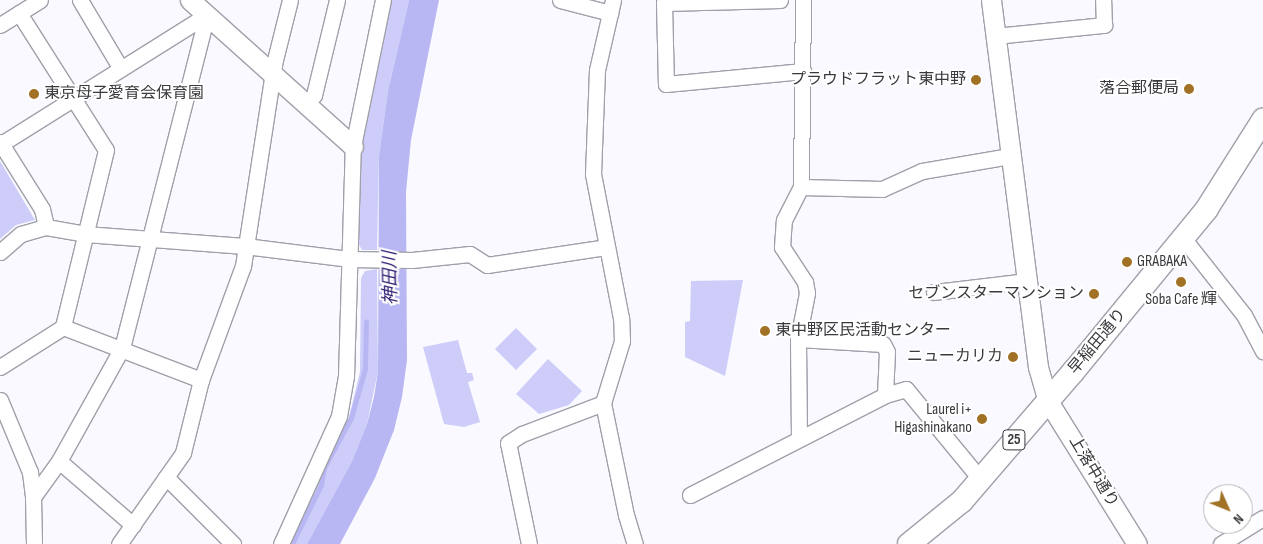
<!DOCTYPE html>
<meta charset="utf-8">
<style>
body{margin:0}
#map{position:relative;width:1263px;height:544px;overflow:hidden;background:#f9f9ff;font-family:"Sofia Sans Condensed","Noto Sans JP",sans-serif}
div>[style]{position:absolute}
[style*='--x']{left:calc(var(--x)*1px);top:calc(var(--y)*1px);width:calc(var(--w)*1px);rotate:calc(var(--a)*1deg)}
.green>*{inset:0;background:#cecdf9}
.water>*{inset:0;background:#b9b7f3}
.stream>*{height:4.5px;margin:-2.25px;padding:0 2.25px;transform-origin:2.25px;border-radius:2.25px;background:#b9b7f3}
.roads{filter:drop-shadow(1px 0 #a0a0aa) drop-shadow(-1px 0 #a0a0aa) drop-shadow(0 1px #a0a0aa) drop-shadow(0 -1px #a0a0aa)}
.minor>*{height:15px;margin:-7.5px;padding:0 7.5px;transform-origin:7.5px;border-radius:7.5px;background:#fff}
.tertiary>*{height:19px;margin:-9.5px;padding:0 9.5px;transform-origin:9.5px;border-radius:9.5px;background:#fff}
.primary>*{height:22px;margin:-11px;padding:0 11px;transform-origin:11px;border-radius:11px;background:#fff}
.dots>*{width:14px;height:14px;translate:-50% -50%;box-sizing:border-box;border:2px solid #fff;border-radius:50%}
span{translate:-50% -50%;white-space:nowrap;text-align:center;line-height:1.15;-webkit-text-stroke:4px #fff;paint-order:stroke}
.shield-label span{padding:1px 4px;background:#fff;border:1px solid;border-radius:4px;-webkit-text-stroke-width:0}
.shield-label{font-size:15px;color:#3a3a3e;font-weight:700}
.poi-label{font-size:16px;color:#3a3a3e}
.right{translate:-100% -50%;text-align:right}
.left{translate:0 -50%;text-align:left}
.street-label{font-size:16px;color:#3a3a3e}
.water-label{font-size:18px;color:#322074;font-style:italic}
.north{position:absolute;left:1203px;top:484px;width:50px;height:50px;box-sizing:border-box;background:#fff;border:1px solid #b0b0b2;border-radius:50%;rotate:134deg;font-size:14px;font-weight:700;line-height:20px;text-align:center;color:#3a3a3e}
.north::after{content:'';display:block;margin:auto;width:18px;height:22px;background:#a17225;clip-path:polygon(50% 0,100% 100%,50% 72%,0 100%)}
</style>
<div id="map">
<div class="green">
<i style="clip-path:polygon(392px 0,409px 0,388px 91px,379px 155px,377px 250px,362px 250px,358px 243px,359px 187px,363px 130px)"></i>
<i style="clip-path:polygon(0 161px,35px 220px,16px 225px,0 239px)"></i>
<i style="clip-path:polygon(377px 269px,378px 371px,367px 424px,352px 461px,307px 544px,286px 544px,349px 417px,360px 372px,361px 278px,365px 271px)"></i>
<i style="clip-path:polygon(743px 280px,725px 376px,685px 357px,685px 322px,690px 321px,691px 281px)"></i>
<i style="clip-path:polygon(516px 328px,537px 349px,516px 370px,495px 349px)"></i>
<i style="clip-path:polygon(458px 340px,467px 373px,472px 373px,474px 380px,468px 382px,480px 422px,464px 427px,444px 424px,423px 347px)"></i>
<i style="clip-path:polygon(548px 359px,582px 391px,569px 405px,539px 414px,516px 394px)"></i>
</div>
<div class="water">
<i style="clip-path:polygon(409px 0,439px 0,411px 140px,406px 192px,407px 360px,402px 397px,394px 430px,375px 478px,340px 544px,307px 544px,352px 461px,367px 424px,374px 397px,378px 371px,379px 155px,388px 91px)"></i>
</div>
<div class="stream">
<i style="--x:292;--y:544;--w:66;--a:-63.8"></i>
<i style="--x:321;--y:485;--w:17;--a:-80"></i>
<i style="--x:324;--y:468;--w:57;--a:-61.6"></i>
<i style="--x:351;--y:418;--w:51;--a:-74.1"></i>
<i style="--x:365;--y:369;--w:47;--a:-88.8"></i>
</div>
<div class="roads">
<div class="minor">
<i style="--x:80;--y:0;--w:80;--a:59.3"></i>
<i style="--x:560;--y:0;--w:52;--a:14.6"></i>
<i style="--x:780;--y:0;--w:116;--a:178.5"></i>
<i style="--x:664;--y:3;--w:81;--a:88.6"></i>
<i style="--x:666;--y:84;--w:138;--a:-5.4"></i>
<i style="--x:19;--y:13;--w:162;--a:57.6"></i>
<i style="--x:106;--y:150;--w:182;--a:103.7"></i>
<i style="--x:0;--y:25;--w:47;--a:-32"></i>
<i style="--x:995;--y:36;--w:110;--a:-5.8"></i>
<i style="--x:1104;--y:25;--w:25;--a:-92"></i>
<i style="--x:306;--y:104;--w:12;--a:-48"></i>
<i style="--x:314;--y:95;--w:98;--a:-76.4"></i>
<i style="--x:0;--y:142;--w:79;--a:57.9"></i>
<i style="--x:42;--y:209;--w:18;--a:77"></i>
<i style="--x:1;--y:144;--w:243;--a:-32.1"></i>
<i style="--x:801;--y:187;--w:81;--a:1.4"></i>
<i style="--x:882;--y:189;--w:44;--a:-24.2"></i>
<i style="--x:922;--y:171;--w:89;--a:-9.7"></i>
<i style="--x:1183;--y:238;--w:98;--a:51.6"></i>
<i style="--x:1244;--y:315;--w:41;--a:62.2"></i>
<i style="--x:0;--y:252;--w:28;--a:-41"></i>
<i style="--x:21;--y:234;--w:26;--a:-16"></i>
<i style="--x:46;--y:227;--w:40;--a:10"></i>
<i style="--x:85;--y:234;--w:160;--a:4.3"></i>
<i style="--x:245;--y:246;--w:106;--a:7.1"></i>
<i style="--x:350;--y:259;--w:62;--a:0.9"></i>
<i style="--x:412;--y:260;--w:58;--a:-5.9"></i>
<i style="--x:470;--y:254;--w:20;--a:33"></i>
<i style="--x:487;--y:265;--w:120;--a:-8.6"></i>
<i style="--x:934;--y:292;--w:93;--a:-6.8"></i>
<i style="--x:798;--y:339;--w:85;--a:3.4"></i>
<i style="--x:883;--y:344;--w:9;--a:63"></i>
<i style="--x:887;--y:352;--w:43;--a:92.7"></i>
<i style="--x:0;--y:367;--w:75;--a:-32.4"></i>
<i style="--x:63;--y:327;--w:148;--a:21"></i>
<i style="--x:201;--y:380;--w:75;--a:103.9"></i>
<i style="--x:183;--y:453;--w:111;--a:125.1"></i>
<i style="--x:201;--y:380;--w:121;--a:-69.8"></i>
<i style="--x:243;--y:266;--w:208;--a:-81.2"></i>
<i style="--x:275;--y:60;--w:62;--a:-76"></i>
<i style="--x:0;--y:400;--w:78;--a:67.4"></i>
<i style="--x:30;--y:472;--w:25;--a:83"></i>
<i style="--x:603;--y:403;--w:114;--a:78.4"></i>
<i style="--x:626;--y:515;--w:30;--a:73"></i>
<i style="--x:799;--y:437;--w:98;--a:-90.6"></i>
<i style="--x:798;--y:339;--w:47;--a:-78.9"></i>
<i style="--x:807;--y:293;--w:11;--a:-100"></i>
<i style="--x:805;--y:282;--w:42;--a:-123.3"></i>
<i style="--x:782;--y:247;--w:27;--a:-86"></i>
<i style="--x:784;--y:220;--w:37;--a:-63"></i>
<i style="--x:801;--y:187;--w:187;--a:-89.4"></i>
<i style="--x:59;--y:461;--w:98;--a:40.9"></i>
<i style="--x:166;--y:477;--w:95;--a:45"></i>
<i style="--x:690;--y:495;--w:219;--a:-27.1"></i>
<i style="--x:885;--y:395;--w:22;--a:-16"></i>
<i style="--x:906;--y:389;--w:118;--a:50.5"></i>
<i style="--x:34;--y:544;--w:47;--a:-91.2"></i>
<i style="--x:33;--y:497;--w:44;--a:-54.2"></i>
<i style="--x:59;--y:461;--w:129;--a:-60.9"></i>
<i style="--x:122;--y:348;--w:344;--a:-75.7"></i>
<i style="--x:281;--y:544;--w:141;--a:-65.6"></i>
<i style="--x:339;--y:416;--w:41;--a:-80.1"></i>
<i style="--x:346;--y:376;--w:230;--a:-88.3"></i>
<i style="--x:353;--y:146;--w:149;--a:-78.4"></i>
<i style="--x:529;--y:544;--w:103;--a:-101.7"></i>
<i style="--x:508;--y:443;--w:17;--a:-33"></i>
<i style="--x:522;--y:434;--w:87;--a:-20.9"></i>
<i style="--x:603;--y:403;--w:65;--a:-73"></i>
<i style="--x:622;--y:341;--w:23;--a:-92"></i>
<i style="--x:621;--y:318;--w:147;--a:-101"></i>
<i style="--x:593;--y:174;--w:104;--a:-87.8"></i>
<i style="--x:597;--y:70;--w:72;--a:-77.1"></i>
<i style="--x:1221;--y:544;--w:49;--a:-31.8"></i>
</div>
<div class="tertiary">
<i style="--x:190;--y:0;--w:219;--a:41.9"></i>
<i style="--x:991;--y:0;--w:370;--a:82.7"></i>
<i style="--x:1038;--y:367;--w:35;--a:74"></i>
<i style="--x:1048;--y:401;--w:168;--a:58.1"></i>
</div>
<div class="primary">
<i style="--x:909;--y:544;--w:68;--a:-39.1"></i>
<i style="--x:962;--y:501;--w:170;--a:-49.3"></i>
<i style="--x:1073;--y:372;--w:210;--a:-50.6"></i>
<i style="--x:1206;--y:210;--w:107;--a:-57.7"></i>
</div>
</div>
<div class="dots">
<i style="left:976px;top:80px;background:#a17225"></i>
<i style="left:1189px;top:89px;background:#a17225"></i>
<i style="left:34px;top:94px;background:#a17225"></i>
<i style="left:1127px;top:262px;background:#a17225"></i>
<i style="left:1181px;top:282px;background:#a17225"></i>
<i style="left:1094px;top:294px;background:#a17225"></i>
<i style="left:765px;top:331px;background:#a17225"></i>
<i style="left:1013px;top:357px;background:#a17225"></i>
<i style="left:982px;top:419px;background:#a17225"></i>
</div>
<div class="shield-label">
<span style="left:1014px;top:440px">25</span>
</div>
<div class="poi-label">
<span class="right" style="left:966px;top:80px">プラウドフラット東中野</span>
<span class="right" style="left:1179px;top:89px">落合郵便局</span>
<span class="left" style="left:44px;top:94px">東京母子愛育会保育園</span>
<span class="left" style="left:1137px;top:262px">GRABAKA</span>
<span class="right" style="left:1084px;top:294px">セブンスターマンション</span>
<span style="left:1181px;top:300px">Soba Cafe 輝</span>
<span class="left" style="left:775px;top:331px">東中野区民活動センター</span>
<span class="right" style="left:1003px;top:357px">ニューカリカ</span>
<span class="right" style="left:972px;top:419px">Laurel i+<br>Higashinakano</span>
</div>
<div class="street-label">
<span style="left:1098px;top:342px;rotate:-50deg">早稲田通り</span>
<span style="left:1093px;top:472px;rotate:59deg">上落中通り</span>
</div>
<div class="water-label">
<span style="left:391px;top:278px;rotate:-91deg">神田川</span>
</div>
<div class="north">N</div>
</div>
